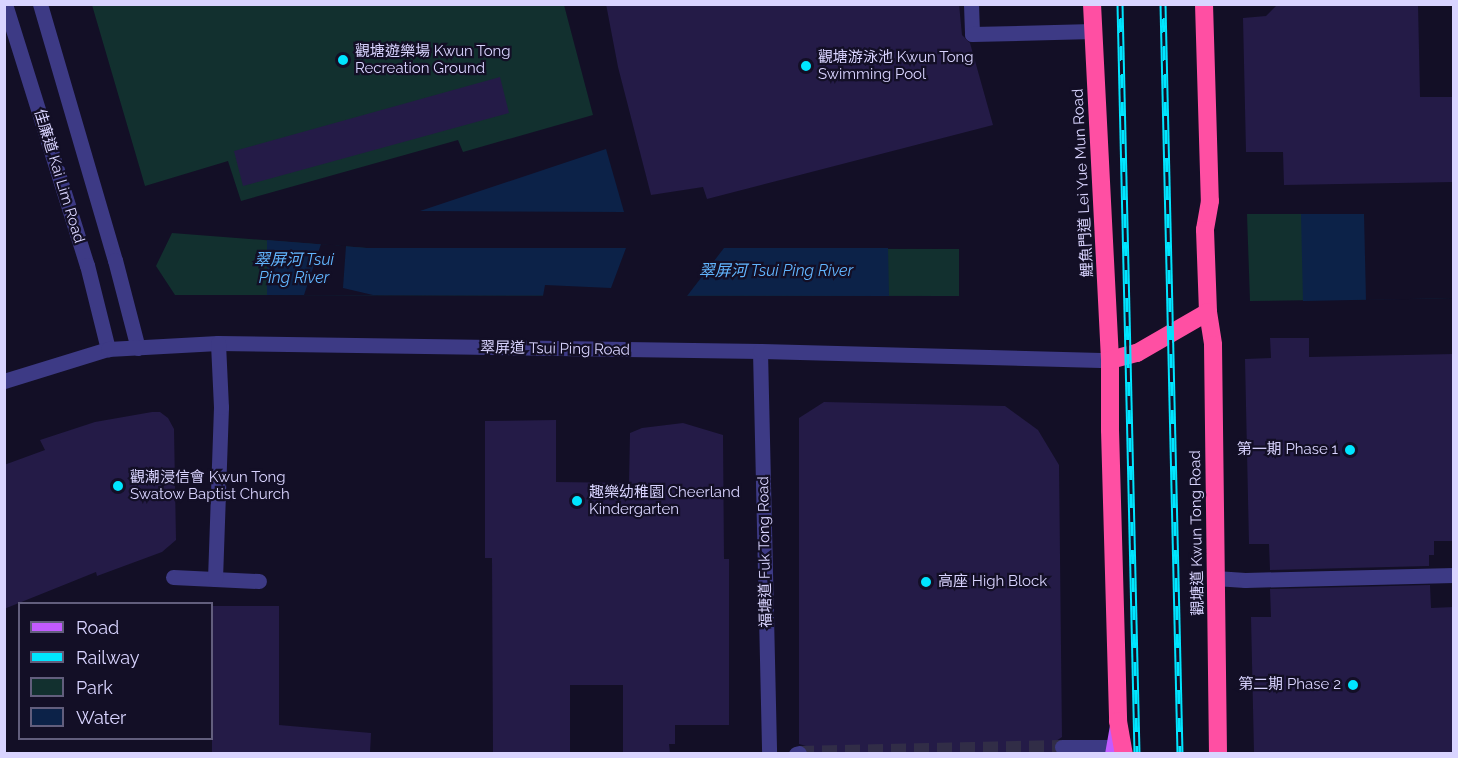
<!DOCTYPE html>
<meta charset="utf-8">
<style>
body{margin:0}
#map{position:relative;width:1458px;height:758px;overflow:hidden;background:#130f26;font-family:Raleway,"Noto Sans TC",sans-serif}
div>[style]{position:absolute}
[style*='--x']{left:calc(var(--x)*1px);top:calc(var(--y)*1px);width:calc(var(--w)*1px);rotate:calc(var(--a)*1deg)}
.green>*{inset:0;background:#12302f}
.water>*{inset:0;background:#0c2248}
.pier>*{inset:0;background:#130f26}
.building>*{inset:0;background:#241b47}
.minor-tunnel>*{height:15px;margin-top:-7.5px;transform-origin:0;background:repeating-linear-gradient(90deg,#312d47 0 15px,transparent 0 23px)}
.minor>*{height:15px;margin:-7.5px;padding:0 7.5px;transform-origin:7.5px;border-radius:7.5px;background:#3d3a85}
.major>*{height:15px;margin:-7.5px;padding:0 7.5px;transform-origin:7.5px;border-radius:7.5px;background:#c25bff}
.highway>*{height:18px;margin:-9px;padding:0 9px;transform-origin:9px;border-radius:9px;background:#ff4fa3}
.rail>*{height:7px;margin-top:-3.5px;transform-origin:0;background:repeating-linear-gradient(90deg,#130f26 0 14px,#00e5ff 0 28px);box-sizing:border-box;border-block:2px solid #00e5ff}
.dots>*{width:16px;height:16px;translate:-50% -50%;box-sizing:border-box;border:3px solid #130f26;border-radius:50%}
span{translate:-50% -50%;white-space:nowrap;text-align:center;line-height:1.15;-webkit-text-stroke:4.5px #130f26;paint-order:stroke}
.poi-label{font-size:15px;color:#d9d4ff}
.left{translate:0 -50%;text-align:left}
.right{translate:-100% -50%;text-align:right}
.street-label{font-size:15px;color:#d9d4ff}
.water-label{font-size:16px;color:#62b6ff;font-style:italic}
.frame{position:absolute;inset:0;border:6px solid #d9d4ff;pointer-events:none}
.legend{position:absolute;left:18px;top:602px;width:195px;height:138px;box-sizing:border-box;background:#130f26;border:2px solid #625e7d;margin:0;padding:8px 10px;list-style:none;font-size:18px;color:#d9d4ff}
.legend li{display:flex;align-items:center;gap:12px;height:30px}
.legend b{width:30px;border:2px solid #625e7d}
</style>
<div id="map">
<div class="green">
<i style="clip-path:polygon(92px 5px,564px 5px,593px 115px,463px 152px,458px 140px,241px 201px,228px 161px,145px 186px)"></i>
<i style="clip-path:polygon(1247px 214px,1453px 214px,1453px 298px,1250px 301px)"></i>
<i style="clip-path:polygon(172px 233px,367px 248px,959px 249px,959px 296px,175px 295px,156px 266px)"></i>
</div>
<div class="water">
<i style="clip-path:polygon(606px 149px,624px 212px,420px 211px)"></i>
<i style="clip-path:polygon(1301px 214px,1453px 214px,1453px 298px,1303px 301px)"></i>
<i style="clip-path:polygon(267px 240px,367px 248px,888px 248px,889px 296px,267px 295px)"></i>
</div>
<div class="pier">
<i style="clip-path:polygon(1364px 214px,1453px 214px,1453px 298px,1366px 300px)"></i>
<i style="clip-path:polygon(321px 244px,346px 246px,343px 288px,373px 295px,304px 295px)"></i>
<i style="clip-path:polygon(626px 248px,724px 248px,687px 296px,543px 296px,545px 285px,611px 288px)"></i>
</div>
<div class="building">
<i style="clip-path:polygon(606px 4px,959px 4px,962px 35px,970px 43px,993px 125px,707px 199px,703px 187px,651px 195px,618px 67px)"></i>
<i style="clip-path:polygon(1278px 4px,1418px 4px,1420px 97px,1454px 97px,1454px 182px,1284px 185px,1283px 152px,1246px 152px,1243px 18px,1266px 16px)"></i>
<i style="clip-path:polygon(500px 77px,509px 113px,243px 186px,234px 151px)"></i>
<i style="clip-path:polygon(1270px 338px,1309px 338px,1309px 357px,1454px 354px,1454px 541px,1434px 541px,1434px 555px,1429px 555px,1429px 566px,1270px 570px,1269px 544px,1249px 544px,1245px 359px,1271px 358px)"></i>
<i style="clip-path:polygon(824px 402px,1005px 406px,1038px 430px,1059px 465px,1062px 737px,1053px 743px,1055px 753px,809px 753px,806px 746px,799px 744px,799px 418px)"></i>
<i style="clip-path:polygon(152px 412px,160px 412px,168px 418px,174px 429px,176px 540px,162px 552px,97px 576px,96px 572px,4px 609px,4px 465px,45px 450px,40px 440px,95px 422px)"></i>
<i style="clip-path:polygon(556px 420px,556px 482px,629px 483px,630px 433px,642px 428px,683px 423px,723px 435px,724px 559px,729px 559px,729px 725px,675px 725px,675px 744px,669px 744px,670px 753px,623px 753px,623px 685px,570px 685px,570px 753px,493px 753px,492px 558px,485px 558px,485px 421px)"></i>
<i style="clip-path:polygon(1430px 585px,1431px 608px,1454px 607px,1454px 753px,1254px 753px,1251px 617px,1271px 617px,1270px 589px)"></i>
<i style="clip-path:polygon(212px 606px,279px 606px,279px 725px,371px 733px,370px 753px,212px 753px)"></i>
</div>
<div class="minor-tunnel">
<i style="--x:799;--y:753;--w:263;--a:-1.3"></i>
</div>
<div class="minor">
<i style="--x:5;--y:4;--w:274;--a:72.6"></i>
<i style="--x:87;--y:265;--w:87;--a:76"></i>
<i style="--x:40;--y:4;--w:267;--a:73.7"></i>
<i style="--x:115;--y:260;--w:91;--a:75.4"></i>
<i style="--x:971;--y:4;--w:30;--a:88"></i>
<i style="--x:972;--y:34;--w:121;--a:-1.4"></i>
<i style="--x:760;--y:351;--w:403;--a:88.7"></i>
<i style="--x:4;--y:381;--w:109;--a:-17.1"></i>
<i style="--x:108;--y:349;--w:110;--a:-3.1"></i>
<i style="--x:218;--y:343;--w:542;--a:0.85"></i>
<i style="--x:760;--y:351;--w:350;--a:1.5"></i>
<i style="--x:173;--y:577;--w:86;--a:2.7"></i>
<i style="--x:1215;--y:578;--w:30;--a:4"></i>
<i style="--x:1245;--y:580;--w:209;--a:-1.4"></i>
<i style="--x:215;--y:579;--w:172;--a:-88"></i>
<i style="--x:221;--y:407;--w:64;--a:-92.7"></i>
<i style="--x:1062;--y:747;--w:51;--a:0"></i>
<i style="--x:796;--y:754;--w:3;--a:-18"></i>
</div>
<div class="major">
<i style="--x:1112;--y:754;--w:27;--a:-80"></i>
</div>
<div class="highway">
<i style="--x:1092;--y:4;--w:356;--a:87.1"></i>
<i style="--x:1110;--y:360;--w:70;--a:90"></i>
<i style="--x:1110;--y:430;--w:291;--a:88.4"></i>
<i style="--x:1118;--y:721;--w:34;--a:80"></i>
<i style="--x:1204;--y:4;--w:197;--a:88.3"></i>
<i style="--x:1210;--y:201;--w:29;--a:100"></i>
<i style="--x:1205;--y:230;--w:82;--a:87.9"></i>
<i style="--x:1208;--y:312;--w:33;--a:81"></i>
<i style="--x:1213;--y:345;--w:409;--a:89.3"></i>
<i style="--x:1110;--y:360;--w:28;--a:-15"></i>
<i style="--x:1137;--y:353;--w:82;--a:-30"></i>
</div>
<div class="rail">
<i style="--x:1120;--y:4;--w:750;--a:88.7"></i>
<i style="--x:1163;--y:4;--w:750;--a:88.7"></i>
</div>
<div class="dots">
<i style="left:343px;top:60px;background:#00e5ff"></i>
<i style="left:806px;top:66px;background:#00e5ff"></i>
<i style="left:1350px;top:450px;background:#00e5ff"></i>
<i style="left:118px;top:486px;background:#00e5ff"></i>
<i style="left:577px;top:501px;background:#00e5ff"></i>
<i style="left:926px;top:582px;background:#00e5ff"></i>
<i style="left:1353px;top:685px;background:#00e5ff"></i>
</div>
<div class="poi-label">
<span class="left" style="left:355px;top:60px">觀塘遊樂場 Kwun Tong<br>Recreation Ground</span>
<span class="left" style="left:818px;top:66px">觀塘游泳池 Kwun Tong<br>Swimming Pool</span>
<span class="right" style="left:1338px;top:450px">第一期 Phase 1</span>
<span class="left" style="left:130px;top:486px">觀潮浸信會 Kwun Tong<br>Swatow Baptist Church</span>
<span class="left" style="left:589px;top:501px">趣樂幼稚園 Cheerland<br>Kindergarten</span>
<span class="left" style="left:938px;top:582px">高座 High Block</span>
<span class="right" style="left:1341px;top:685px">第二期 Phase 2</span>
</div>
<div class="street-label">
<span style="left:59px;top:176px;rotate:73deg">佳廉道 Kai Lim Road</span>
<span style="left:1083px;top:183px;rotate:-93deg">鯉魚門道 Lei Yue Mun Road</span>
<span style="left:555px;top:349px;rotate:1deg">翠屏道 Tsui Ping Road</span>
<span style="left:1197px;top:533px;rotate:-91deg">觀塘道 Kwun Tong Road</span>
<span style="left:765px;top:552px;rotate:-91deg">福塘道 Fuk Tong Road</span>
</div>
<div class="water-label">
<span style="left:294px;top:269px">翠屏河 Tsui<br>Ping River</span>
<span style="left:776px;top:271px">翠屏河 Tsui Ping River</span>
</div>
<div class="frame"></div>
<ul class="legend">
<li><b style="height:8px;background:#c25bff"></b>Road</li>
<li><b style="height:8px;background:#00e5ff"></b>Railway</li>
<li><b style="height:16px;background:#12302f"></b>Park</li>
<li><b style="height:16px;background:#0c2248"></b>Water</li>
</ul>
</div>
